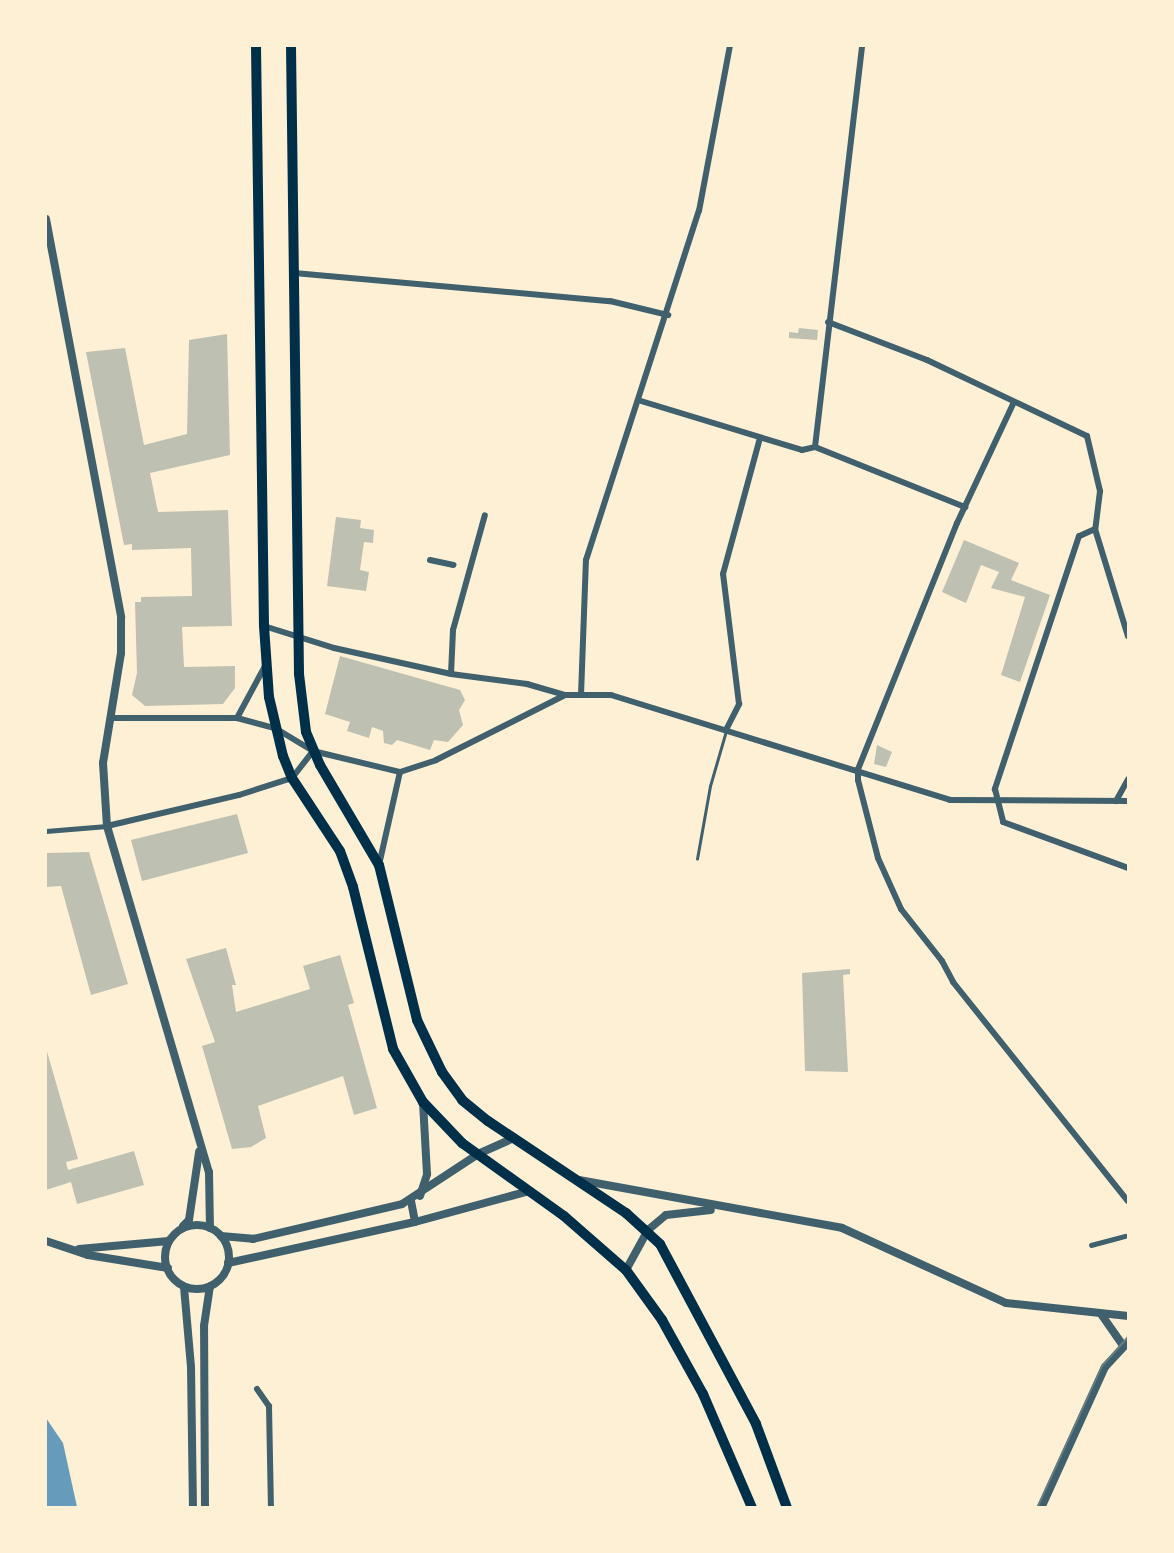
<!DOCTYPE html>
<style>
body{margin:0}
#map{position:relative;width:1174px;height:1553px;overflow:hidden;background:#fdf0d5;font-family:Montserrat,sans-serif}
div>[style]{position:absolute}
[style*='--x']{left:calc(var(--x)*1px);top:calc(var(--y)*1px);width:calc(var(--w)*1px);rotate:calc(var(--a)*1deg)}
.water>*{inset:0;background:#669bbc}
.building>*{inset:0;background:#bec0b2}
.service>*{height:2.5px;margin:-1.25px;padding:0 1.25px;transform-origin:1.25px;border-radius:1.25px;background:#3f606c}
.pedestrian>*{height:4.5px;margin:-2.25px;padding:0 2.25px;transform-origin:2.25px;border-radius:2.25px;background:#3f606c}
.minor>*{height:6px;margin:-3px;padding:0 3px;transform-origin:3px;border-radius:3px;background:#3f606c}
.tertiary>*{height:8px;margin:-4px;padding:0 4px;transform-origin:4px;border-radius:4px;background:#3f606c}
.tertiary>.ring{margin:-4px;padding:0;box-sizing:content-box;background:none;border:8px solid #3f606c;border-radius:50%}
.primary>*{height:10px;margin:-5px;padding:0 5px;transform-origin:5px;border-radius:5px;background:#003049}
.tram>*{height:2px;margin:-1px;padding:0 1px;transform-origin:1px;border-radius:1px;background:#657d81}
span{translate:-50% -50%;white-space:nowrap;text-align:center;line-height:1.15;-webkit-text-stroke:5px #fdf0d5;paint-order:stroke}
.frame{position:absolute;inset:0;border:47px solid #fdf0d5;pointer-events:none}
</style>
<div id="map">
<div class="water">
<i style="clip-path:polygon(46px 1418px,63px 1443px,77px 1507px,46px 1507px)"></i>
</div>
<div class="building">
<i style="clip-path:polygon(799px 328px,818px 330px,817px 340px,789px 338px,789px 332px,798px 333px)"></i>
<i style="clip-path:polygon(227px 334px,230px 455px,150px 473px,158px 512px,228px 510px,232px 626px,182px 627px,184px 667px,235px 666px,235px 688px,223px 704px,145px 706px,132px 695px,137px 673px,135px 602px,141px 602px,141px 597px,192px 596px,191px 548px,132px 550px,132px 544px,124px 545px,86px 352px,125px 348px,144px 445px,187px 434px,189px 340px)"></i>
<i style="clip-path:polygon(336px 517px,361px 520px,360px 528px,374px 530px,373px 543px,364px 542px,360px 570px,369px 572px,366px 591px,327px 586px)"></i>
<i style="clip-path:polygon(964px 540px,1019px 563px,1011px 580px,1050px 595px,1020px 682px,1001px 675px,1025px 597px,991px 588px,999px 572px,981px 565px,966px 603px,942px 592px)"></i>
<i style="clip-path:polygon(340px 656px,460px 690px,465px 700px,459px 710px,463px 725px,448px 742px,434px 740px,430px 750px,397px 740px,392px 745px,384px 743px,383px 731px,372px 727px,369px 738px,347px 731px,350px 722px,325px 714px)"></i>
<i style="clip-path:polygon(877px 745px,892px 752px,886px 767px,874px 764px)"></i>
<i style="clip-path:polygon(237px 814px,248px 853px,142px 881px,131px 840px)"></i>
<i style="clip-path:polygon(89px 852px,128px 984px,91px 995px,61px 886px,46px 887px,46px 853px)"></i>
<i style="clip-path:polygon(226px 948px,236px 985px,232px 985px,236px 1012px,310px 989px,303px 966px,340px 955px,354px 1003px,348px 1005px,377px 1108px,354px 1115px,343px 1076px,258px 1106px,266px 1138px,251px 1147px,232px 1149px,202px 1046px,215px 1042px,186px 959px)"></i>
<i style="clip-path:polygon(850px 969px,850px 974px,843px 975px,848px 1072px,805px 1071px,802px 973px)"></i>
<i style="clip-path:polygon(46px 1048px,78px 1159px,66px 1162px,68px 1170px,134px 1151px,144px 1185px,77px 1204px,71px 1182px,46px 1190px)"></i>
</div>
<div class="service">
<i style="--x:697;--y:859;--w:74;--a:-79.9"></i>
<i style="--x:710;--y:786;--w:57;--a:-73.8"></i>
</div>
<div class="pedestrian">
<i style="--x:46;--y:831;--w:61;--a:-4.7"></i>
<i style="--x:1091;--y:1245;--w:35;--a:-15"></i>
</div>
<div class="minor">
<i style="--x:294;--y:273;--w:317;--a:5.1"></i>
<i style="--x:610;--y:301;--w:60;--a:13.6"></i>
<i style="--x:828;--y:322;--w:106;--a:21"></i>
<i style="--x:927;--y:360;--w:177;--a:25.4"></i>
<i style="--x:1087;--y:436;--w:57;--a:76.7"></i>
<i style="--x:1100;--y:491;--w:38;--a:97"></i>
<i style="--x:1095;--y:529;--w:112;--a:72.9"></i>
<i style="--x:641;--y:401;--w:168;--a:16.9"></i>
<i style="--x:802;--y:450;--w:13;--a:-13"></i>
<i style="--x:815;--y:447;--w:162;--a:21.8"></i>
<i style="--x:1014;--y:402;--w:134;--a:115.2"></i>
<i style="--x:957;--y:523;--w:265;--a:111.9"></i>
<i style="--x:858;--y:769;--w:11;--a:90"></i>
<i style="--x:858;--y:780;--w:81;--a:75.6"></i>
<i style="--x:878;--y:858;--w:56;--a:65.7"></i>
<i style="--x:901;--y:909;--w:66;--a:51.7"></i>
<i style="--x:942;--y:961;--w:24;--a:62"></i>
<i style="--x:953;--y:982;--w:280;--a:51.4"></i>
<i style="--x:815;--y:447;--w:404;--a:-83.3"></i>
<i style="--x:1095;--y:529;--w:17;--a:156"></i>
<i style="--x:1079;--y:536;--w:267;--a:108.4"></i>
<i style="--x:995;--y:789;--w:34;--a:76"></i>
<i style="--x:1003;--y:822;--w:133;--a:20.2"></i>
<i style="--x:430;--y:560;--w:24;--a:12"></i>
<i style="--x:264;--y:626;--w:73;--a:17.4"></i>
<i style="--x:334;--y:648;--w:120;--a:12.5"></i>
<i style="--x:451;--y:674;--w:77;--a:7.5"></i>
<i style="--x:527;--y:684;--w:40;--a:16"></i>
<i style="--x:565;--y:695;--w:46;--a:0"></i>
<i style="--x:611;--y:695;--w:355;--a:17.2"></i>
<i style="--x:950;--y:800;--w:178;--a:0.3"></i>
<i style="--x:451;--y:674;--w:44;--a:-87.4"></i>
<i style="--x:453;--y:630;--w:119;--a:-74.5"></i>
<i style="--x:581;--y:695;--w:135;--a:-87.9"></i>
<i style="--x:586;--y:560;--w:367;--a:-72.1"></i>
<i style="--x:699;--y:211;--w:168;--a:-79.4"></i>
<i style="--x:110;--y:718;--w:127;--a:0"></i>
<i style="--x:237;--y:718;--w:39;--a:15"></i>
<i style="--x:275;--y:728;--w:44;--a:31.2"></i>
<i style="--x:313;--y:751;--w:89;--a:13.6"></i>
<i style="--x:400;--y:772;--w:38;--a:-18"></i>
<i style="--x:436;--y:760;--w:144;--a:-26.7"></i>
<i style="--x:237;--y:718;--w:59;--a:-61.7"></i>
<i style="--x:727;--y:728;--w:27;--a:-63"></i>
<i style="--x:739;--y:704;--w:131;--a:-97"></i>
<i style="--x:723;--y:574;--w:141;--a:-74.8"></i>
<i style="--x:1116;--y:801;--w:25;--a:-61"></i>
<i style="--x:107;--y:826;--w:136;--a:-13.2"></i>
<i style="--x:239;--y:795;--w:56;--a:-17.8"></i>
<i style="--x:292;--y:778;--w:34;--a:-52"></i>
<i style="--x:379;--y:865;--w:95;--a:-77.3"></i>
<i style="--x:257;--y:1389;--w:21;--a:55"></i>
<i style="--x:269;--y:1406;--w:102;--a:88.9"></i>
</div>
<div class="tertiary">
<i style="--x:46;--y:219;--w:405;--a:79.3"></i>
<i style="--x:121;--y:617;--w:36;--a:90"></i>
<i style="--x:121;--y:653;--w:111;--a:99.3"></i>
<i style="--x:103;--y:763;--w:63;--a:86.4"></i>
<i style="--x:107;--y:826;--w:361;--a:73.6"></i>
<i style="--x:209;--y:1172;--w:56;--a:89"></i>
<i style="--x:579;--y:1180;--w:267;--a:10.3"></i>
<i style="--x:842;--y:1228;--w:180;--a:24.6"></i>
<i style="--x:1006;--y:1303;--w:123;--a:6.1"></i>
<i style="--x:420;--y:1196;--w:23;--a:-72"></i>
<i style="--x:427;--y:1174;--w:72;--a:-93.2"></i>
<i style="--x:411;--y:1201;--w:21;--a:79"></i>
<i class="ring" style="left:165px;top:1225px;width:56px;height:56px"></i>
<i style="--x:183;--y:1226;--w:8;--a:-45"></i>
<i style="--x:189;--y:1220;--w:69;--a:-81.6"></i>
<i style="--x:221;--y:1236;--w:32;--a:5"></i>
<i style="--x:253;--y:1239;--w:153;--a:-13.2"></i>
<i style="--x:402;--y:1204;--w:91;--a:-33.3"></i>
<i style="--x:478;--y:1154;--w:37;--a:-24"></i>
<i style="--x:46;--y:1241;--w:44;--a:18.4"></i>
<i style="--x:88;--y:1255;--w:81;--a:9.2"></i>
<i style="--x:79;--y:1249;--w:90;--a:-5.1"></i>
<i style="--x:228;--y:1263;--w:191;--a:-12.4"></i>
<i style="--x:415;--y:1222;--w:118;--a:-15.2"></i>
<i style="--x:626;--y:1270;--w:46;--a:-61.2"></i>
<i style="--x:648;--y:1230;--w:23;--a:-40"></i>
<i style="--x:666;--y:1215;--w:45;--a:-6.3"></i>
<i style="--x:184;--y:1287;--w:80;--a:85"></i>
<i style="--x:191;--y:1367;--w:141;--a:89.2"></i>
<i style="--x:1101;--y:1314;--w:38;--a:55"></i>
<i style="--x:205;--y:1508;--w:182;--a:-90.3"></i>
<i style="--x:204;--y:1326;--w:40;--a:-81.5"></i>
<i style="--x:1041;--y:1508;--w:155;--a:-65.6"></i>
<i style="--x:1105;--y:1367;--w:34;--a:-47"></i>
</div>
<div class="primary">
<i style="--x:256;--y:46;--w:580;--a:89.21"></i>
<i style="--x:264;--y:626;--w:71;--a:86"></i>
<i style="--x:269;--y:697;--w:61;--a:76.7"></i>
<i style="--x:283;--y:756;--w:24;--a:68"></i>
<i style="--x:292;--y:778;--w:87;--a:56.7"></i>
<i style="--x:340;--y:851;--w:38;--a:70"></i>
<i style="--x:353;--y:887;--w:167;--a:76.1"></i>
<i style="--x:393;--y:1049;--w:61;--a:60.5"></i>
<i style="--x:423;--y:1102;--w:57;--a:46.4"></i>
<i style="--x:462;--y:1143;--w:125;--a:35.6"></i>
<i style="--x:564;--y:1216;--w:82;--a:41.1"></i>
<i style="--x:626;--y:1270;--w:62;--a:54.2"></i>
<i style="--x:662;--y:1320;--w:85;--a:61"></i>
<i style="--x:703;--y:1394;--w:124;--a:66.7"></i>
<i style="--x:291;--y:46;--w:628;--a:89.27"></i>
<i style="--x:299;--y:674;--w:58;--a:83.1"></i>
<i style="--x:306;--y:732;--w:36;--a:67"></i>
<i style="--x:320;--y:765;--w:116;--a:59.5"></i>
<i style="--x:379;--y:865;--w:160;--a:76.2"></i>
<i style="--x:417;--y:1020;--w:58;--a:64.3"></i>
<i style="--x:442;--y:1072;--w:34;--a:54"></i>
<i style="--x:462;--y:1100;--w:33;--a:39"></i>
<i style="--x:488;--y:1121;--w:166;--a:33.7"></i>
<i style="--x:626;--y:1213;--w:46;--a:42.4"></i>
<i style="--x:660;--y:1244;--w:204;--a:61.9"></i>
<i style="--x:756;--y:1424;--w:90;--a:69.7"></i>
</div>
<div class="tram">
<i style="--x:1037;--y:1508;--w:156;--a:-65.4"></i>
<i style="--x:1102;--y:1366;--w:39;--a:-48"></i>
</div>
<div class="frame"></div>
</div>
